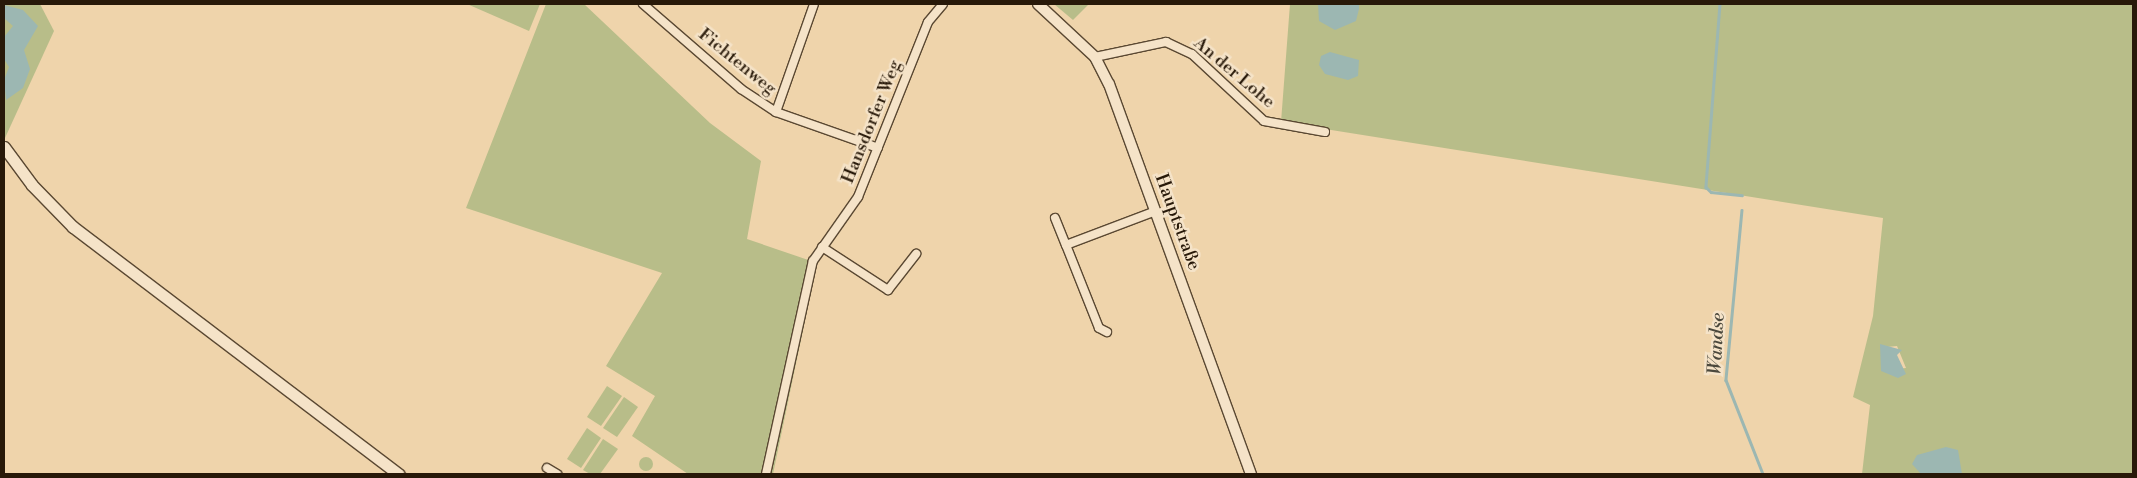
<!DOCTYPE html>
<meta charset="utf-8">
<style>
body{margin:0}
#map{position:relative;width:2137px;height:478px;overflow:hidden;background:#efd4ab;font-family:"Libre Bodoni",serif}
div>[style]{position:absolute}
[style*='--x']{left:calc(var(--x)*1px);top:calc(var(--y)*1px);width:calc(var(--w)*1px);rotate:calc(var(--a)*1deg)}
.green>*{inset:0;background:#b8bd89}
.round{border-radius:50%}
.water>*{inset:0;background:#9cb7b2}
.stream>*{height:2.5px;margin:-1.25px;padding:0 1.25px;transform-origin:1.25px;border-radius:1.25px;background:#9cb7b2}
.roads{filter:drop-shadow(1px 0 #5a4832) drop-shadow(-1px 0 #5a4832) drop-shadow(0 1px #5a4832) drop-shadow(0 -1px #5a4832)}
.minor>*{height:8px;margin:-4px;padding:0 4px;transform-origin:4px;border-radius:4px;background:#f5e3c8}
.tertiary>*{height:10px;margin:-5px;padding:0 5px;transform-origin:5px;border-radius:5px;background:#f5e3c8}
.secondary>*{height:11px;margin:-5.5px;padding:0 5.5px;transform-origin:5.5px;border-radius:5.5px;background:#f5e3c8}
span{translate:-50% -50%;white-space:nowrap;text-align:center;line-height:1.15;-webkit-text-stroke:5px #f5e3c8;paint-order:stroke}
.street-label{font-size:18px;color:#281909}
.water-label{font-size:19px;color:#4b483c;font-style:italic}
.frame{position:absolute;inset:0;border:5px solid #281909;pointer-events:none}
</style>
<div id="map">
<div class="green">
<i style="clip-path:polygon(4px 4px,40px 4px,54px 31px,5px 138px)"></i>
<i style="clip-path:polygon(467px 4px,540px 4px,529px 31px)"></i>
<i style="clip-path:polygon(546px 4px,584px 4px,710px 123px,761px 161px,747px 239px,817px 263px,773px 474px,688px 474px,632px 436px,655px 396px,606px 366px,662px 273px,466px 208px)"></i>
<i style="clip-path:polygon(1054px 4px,1089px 4px,1073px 20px)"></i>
<i style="clip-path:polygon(evenodd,1290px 4px,2133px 4px,2133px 474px,1862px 474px,1870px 405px,1853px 397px,1873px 316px,1883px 218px,1281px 122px,1290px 4px,1897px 346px,1906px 368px,1881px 371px,1887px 347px,1897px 346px)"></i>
<i style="clip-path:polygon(607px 386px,622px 396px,601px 426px,587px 417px)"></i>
<i style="clip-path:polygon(624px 397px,638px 407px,617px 437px,603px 428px)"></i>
<i style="clip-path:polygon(587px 428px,601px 438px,581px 468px,567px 459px)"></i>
<i style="clip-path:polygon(603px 439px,618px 449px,600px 474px,590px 474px,583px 470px)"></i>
<i class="round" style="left:639px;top:457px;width:14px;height:14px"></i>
</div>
<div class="water">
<i style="clip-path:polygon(1318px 4px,1359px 4px,1359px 9px,1356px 21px,1335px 30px,1319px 21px)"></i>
<i style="clip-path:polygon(4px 5px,23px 10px,38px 26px,24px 50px,30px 69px,23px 88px,6px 100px,4px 80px,9px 67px,4px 59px,4px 37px,13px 26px,4px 18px)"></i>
<i style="clip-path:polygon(1330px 52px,1359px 60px,1358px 76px,1348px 80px,1325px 74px,1319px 65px,1321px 56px)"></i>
<i style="clip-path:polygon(1880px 344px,1902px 350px,1897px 355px,1906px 374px,1898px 378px,1881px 371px)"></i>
<i style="clip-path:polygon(1946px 447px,1958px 450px,1962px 474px,1921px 474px,1912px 464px,1917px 455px)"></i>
</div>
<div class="stream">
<i style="--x:1720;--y:4;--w:184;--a:94.4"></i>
<i style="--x:1706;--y:187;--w:7;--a:45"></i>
<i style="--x:1711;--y:192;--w:31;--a:6"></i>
<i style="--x:1742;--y:210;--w:171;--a:95.4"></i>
<i style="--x:1726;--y:380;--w:101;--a:68.5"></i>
</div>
<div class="roads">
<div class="minor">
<i style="--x:643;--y:4;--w:130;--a:40.9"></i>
<i style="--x:741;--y:89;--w:42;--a:33.3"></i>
<i style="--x:776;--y:112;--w:108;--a:19.4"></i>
<i style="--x:1095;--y:57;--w:73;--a:-11.9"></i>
<i style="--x:1166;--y:42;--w:29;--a:25"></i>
<i style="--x:1192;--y:54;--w:98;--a:42.9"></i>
<i style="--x:1264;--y:121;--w:62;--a:10.2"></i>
<i style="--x:776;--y:112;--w:114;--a:-70.6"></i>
<i style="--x:1055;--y:218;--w:29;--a:68"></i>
<i style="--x:1066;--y:245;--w:96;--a:-20.7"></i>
<i style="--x:1066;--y:245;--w:89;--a:68.3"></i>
<i style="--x:1099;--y:328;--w:9;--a:27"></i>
<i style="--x:822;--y:247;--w:79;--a:33.1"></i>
<i style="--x:888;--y:290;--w:46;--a:-52.1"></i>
<i style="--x:547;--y:468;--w:12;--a:31"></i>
<i style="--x:766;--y:474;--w:218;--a:-77.6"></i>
<i style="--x:813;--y:261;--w:78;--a:-54.9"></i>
<i style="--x:858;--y:197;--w:188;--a:-68.2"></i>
<i style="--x:928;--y:22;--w:23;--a:-50"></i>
</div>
<div class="tertiary">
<i style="--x:1038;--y:4;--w:78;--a:42.9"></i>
<i style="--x:1095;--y:57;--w:30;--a:63"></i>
<i style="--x:1109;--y:84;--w:415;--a:70"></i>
</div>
<div class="secondary">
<i style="--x:4;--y:147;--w:47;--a:53.6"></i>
<i style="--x:32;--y:185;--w:59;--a:45.7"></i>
<i style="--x:73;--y:227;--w:409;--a:37.2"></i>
</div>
</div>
<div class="street-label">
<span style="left:737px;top:62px;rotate:39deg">Fichtenweg</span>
<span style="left:1234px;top:73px;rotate:40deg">An der Lohe</span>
<span style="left:872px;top:122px;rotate:-68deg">Hansdorfer Weg</span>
<span style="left:1177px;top:222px;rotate:70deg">Hauptstraße</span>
</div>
<div class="water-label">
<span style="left:1717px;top:344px;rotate:-87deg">Wandse</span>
</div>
<div class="frame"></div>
</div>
